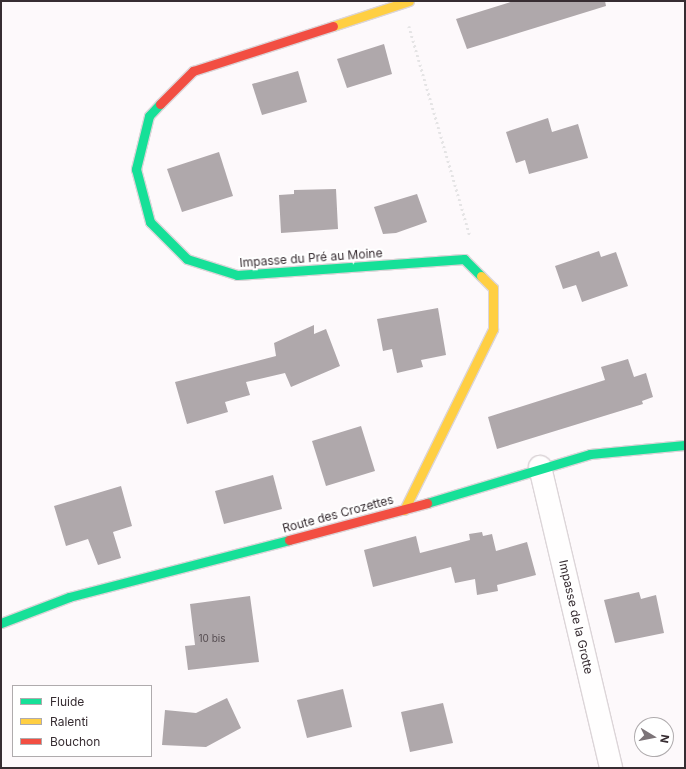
<!DOCTYPE html>
<meta charset="utf-8">
<style>
body{margin:0}
#map{position:relative;width:686px;height:769px;overflow:hidden;background:#fdf9fb;font-family:Inter,sans-serif}
div>[style]{position:absolute}
[style*='--x']{left:calc(var(--x)*1px);top:calc(var(--y)*1px);width:calc(var(--w)*1px);rotate:calc(var(--a)*1deg)}
.building>*{inset:0;background:#afa8ab}
.path>*{height:2.5px;margin-top:-1.25px;transform-origin:0;background:repeating-linear-gradient(90deg,#e5e4e5 0 2px,transparent 0 5px)}
.roads{filter:drop-shadow(1px 0 #dcd5d8) drop-shadow(-1px 0 #dcd5d8) drop-shadow(0 1px #dcd5d8) drop-shadow(0 -1px #dcd5d8)}
.street>*{height:22px;margin:-11px;padding:0 11px;transform-origin:11px;border-radius:11px;background:#fffefe}
.fast>*{height:9px;margin:-4.5px;padding:0 4.5px;transform-origin:4.5px;border-radius:4.5px;background:#16e098}
.slow>*{height:9px;margin:-4.5px;padding:0 4.5px;transform-origin:4.5px;border-radius:4.5px;background:#ffcf43}
.jam>*{height:9px;margin:-4.5px;padding:0 4.5px;transform-origin:4.5px;border-radius:4.5px;background:#f24e42}
span{translate:-50% -50%;white-space:nowrap;text-align:center;line-height:1.15;-webkit-text-stroke:4px #fff;paint-order:stroke}
.number-label{font-size:10px;color:#554c50}
.number-label span{-webkit-text-stroke-width:0}
.street-label{font-size:12px;color:#372d32}
.frame{position:absolute;inset:0;border:2px solid #372d32;pointer-events:none}
.legend{position:absolute;left:12px;top:685px;width:140px;height:72px;box-sizing:border-box;background:#fff;border:1px solid #afabad;margin:0;padding:5px 7px;list-style:none;font-size:12px;color:#372d32}
.legend li{display:flex;align-items:center;gap:8px;height:20px}
.legend b{width:20px;border:1px solid #afabad}
.north{position:absolute;left:634px;top:717px;width:40px;height:40px;box-sizing:border-box;background:#fff;border:1px solid #afabad;border-radius:50%;rotate:100deg;font-size:11px;font-weight:700;line-height:16px;text-align:center;color:#372d32}
.north::after{content:'';display:block;margin:auto;width:14px;height:18px;background:#7c7478;clip-path:polygon(50% 0,100% 100%,50% 72%,0 100%)}
</style>
<div id="map">
<div class="building">
<i style="clip-path:polygon(514px 1px,605px 1px,606px 6px,467px 49px,456px 19px)"></i>
<i style="clip-path:polygon(384px 44px,392px 74px,347px 88px,337px 59px)"></i>
<i style="clip-path:polygon(298px 71px,307px 102px,262px 115px,252px 84px)"></i>
<i style="clip-path:polygon(548px 118px,552px 132px,578px 124px,588px 158px,529px 174px,525px 160px,516px 163px,506px 132px)"></i>
<i style="clip-path:polygon(219px 152px,233px 196px,182px 212px,167px 169px)"></i>
<i style="clip-path:polygon(336px 189px,338px 229px,281px 233px,279px 195px,294px 194px,294px 190px)"></i>
<i style="clip-path:polygon(417px 194px,427px 222px,396px 233px,383px 234px,374px 207px)"></i>
<i style="clip-path:polygon(599px 251px,601px 257px,616px 252px,628px 286px,582px 302px,576px 285px,563px 289px,555px 266px)"></i>
<i style="clip-path:polygon(438px 308px,446px 355px,421px 360px,423px 367px,397px 373px,392px 349px,383px 351px,377px 319px)"></i>
<i style="clip-path:polygon(314px 325px,314px 334px,326px 329px,340px 366px,291px 387px,285px 373px,246px 382px,250px 395px,225px 402px,228px 412px,187px 424px,175px 382px,276px 356px,274px 343px)"></i>
<i style="clip-path:polygon(628px 359px,634px 377px,646px 373px,653px 397px,642px 401px,643px 404px,497px 449px,488px 417px,605px 380px,601px 367px)"></i>
<i style="clip-path:polygon(361px 426px,375px 471px,326px 486px,312px 441px)"></i>
<i style="clip-path:polygon(273px 475px,282px 509px,224px 524px,215px 491px)"></i>
<i style="clip-path:polygon(121px 486px,132px 526px,113px 532px,121px 558px,98px 565px,88px 539px,66px 546px,54px 506px)"></i>
<i style="clip-path:polygon(482px 532px,483px 536px,492px 534px,496px 551px,527px 542px,536px 575px,497px 585px,498px 591px,477px 595px,475px 579px,455px 583px,451px 567px,373px 587px,364px 550px,416px 536px,420px 553px,470px 540px,469px 534px)"></i>
<i style="clip-path:polygon(639px 592px,641px 599px,656px 595px,664px 633px,615px 643px,604px 600px)"></i>
<i style="clip-path:polygon(250px 596px,259px 662px,188px 670px,185px 646px,195px 645px,190px 604px)"></i>
<i style="clip-path:polygon(343px 689px,352px 727px,307px 738px,297px 700px)"></i>
<i style="clip-path:polygon(227px 698px,241px 728px,206px 747px,162px 745px,165px 710px,196px 713px)"></i>
<i style="clip-path:polygon(443px 703px,453px 743px,410px 752px,401px 712px)"></i>
</div>
<div class="path">
<i style="--x:409;--y:26;--w:219;--a:73.8"></i>
</div>
<div class="roads">
<div class="street">
<i style="--x:540;--y:467;--w:309;--a:76.7"></i>
</div>
<div class="fast">
<i style="--x:160;--y:104;--w:16;--a:133"></i>
<i style="--x:149;--y:116;--w:55;--a:103.8"></i>
<i style="--x:136;--y:169;--w:55;--a:75.2"></i>
<i style="--x:150;--y:222;--w:52;--a:45"></i>
<i style="--x:187;--y:259;--w:52;--a:17.7"></i>
<i style="--x:237;--y:275;--w:228;--a:-4"></i>
<i style="--x:464;--y:259;--w:24;--a:45"></i>
<i style="--x:427;--y:503;--w:170;--a:-16.7"></i>
<i style="--x:590;--y:454;--w:95;--a:-5.4"></i>
<i style="--x:1;--y:623;--w:73;--a:-20.9"></i>
<i style="--x:69;--y:597;--w:227;--a:-14.5"></i>
</div>
<div class="slow">
<i style="--x:333;--y:26;--w:80;--a:-18.2"></i>
<i style="--x:404;--y:510;--w:202;--a:-63.8"></i>
<i style="--x:493;--y:329;--w:41;--a:-90"></i>
<i style="--x:493;--y:288;--w:17;--a:-135"></i>
</div>
<div class="jam">
<i style="--x:160;--y:104;--w:47;--a:-45"></i>
<i style="--x:193;--y:71;--w:147;--a:-17.8"></i>
<i style="--x:289;--y:540;--w:143;--a:-15"></i>
</div>
</div>
<div class="number-label">
<span style="left:212px;top:639px">10 bis</span>
</div>
<div class="street-label">
<span style="left:311px;top:258px;rotate:-4deg">Impasse du Pré au Moine</span>
<span style="left:338px;top:514px;rotate:-15deg">Route des Crozettes</span>
<span style="left:576px;top:617px;rotate:77deg">Impasse de la Grotte</span>
</div>
<div class="frame"></div>
<ul class="legend">
<li><b style="height:5px;background:#16e098"></b>Fluide</li>
<li><b style="height:5px;background:#ffcf43"></b>Ralenti</li>
<li><b style="height:5px;background:#f24e42"></b>Bouchon</li>
</ul>
<div class="north">N</div>
</div>
